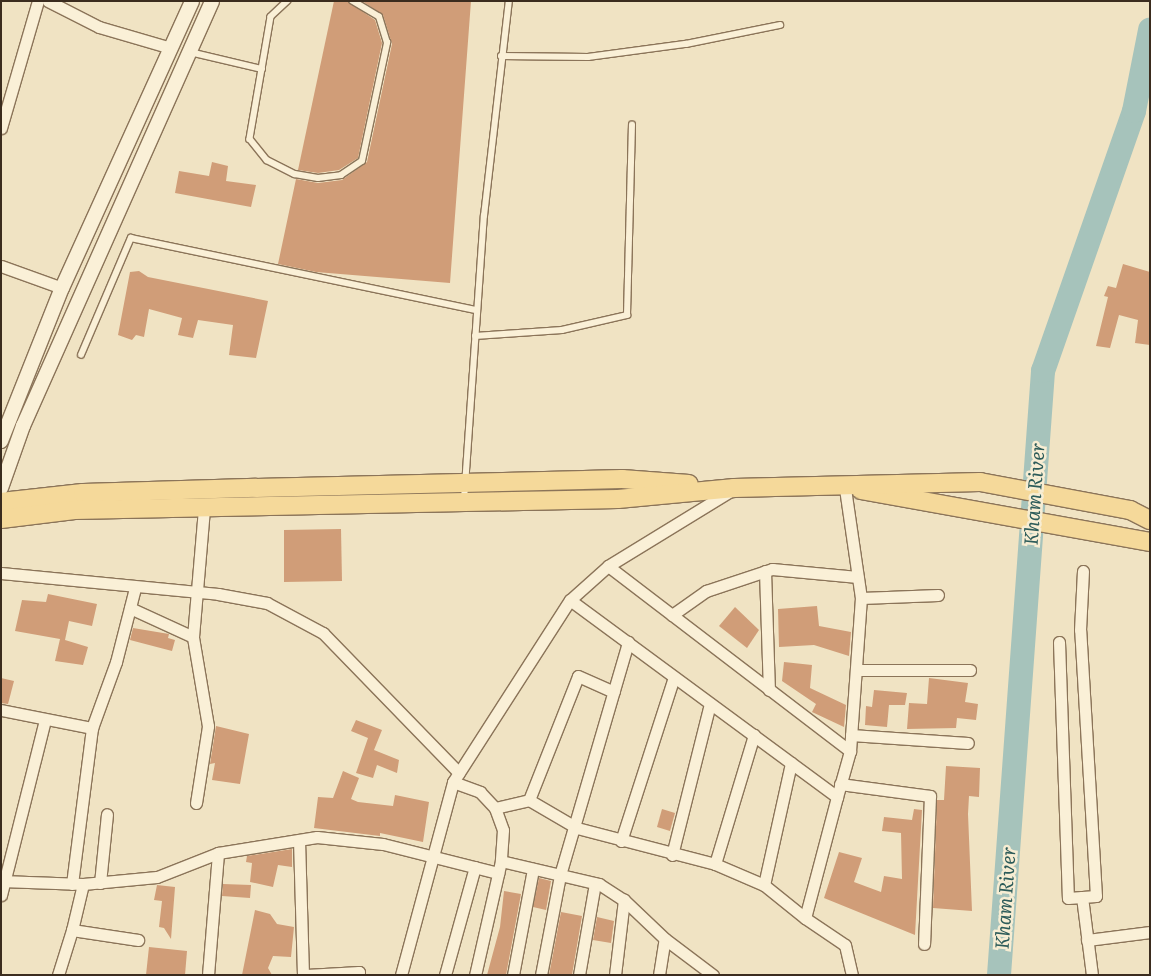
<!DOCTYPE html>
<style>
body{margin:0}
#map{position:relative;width:1151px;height:976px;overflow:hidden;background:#f0e3c3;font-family:Literata,serif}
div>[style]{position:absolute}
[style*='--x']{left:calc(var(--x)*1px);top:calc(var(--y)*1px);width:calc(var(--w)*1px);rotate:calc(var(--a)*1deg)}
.river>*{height:24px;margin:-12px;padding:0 12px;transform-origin:12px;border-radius:12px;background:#a6c3bb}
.building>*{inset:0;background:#d09d78}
.roads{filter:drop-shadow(1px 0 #8b7459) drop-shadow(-1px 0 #8b7459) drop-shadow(0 1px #8b7459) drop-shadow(0 -1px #8b7459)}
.service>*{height:5.5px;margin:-2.75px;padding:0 2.75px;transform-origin:2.75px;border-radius:2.75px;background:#faf0d7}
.minor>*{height:11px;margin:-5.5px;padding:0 5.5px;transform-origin:5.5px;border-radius:5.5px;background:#faf0d7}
.tertiary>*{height:14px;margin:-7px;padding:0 7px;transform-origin:7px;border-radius:7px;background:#faf0d7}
.primary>*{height:18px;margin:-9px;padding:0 9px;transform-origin:9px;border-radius:9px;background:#f5d99a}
span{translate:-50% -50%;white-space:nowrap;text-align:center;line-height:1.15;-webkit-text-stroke:5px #f7edd3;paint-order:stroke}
.water-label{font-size:19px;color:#2c5b59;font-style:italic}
.frame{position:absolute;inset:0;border:2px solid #3b2c1e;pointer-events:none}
</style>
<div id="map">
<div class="river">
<i style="--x:999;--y:975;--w:606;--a:-85.83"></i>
<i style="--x:1043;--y:371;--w:275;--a:-70.7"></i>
<i style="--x:1134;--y:111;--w:83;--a:-78.8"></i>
</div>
<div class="building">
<i style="clip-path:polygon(334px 1px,347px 1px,375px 20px,382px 43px,358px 158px,339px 170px,318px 173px,298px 170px)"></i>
<i style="clip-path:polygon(362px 1px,471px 1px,450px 283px,316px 272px,278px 264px,296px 179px,318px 183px,342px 180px,367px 162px,392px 44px,383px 15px)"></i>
<i style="clip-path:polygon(212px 162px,228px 166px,226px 181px,256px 185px,251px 207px,175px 193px,179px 171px,209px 176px)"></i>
<i style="clip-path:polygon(1123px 264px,1150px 272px,1150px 345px,1135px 343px,1138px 320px,1119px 315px,1110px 348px,1096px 346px,1108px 297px,1104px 296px,1108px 286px,1116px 288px)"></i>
<i style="clip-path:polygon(139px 271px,148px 277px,268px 301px,256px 358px,229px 355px,233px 325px,198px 320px,193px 338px,178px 335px,182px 318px,149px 309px,144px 337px,136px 335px,132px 340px,118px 335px,130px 272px)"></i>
<i style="clip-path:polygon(341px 529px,342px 581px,284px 582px,284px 530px)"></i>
<i style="clip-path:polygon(48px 594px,97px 604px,92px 626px,69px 621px,65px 640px,88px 647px,83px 665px,55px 661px,60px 639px,15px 631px,22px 600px,46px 602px)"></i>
<i style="clip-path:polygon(817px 606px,819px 626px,851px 632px,849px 656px,814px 645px,779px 647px,778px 609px)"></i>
<i style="clip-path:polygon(735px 607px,759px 630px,747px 648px,719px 626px)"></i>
<i style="clip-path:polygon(133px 628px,169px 634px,168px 638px,175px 640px,172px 651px,130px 640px)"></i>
<i style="clip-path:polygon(784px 662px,812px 665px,810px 688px,846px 705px,844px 727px,812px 712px,816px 704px,782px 681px)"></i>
<i style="clip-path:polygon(1px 678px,14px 681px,8px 704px,1px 703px)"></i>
<i style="clip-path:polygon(929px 678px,968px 683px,965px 702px,978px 704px,976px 720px,957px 718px,956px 728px,907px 729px,909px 703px,927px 704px)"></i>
<i style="clip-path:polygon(874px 690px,907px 693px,905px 705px,889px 705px,887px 727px,865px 725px,866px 706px,872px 707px)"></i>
<i style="clip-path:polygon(356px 720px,382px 730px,374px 750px,399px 760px,397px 773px,377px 765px,373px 778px,356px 773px,368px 738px,351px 731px)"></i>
<i style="clip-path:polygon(216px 726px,249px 734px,240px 784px,212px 780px,215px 763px,210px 764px)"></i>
<i style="clip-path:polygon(946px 766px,980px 768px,979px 797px,969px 796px,968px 814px,972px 911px,933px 908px,937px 800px,944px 800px)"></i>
<i style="clip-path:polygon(343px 771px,359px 778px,351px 799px,358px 802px,393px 806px,395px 795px,429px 802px,423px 842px,380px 833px,380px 836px,314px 828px,318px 797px,333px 798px)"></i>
<i style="clip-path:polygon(662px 809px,675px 813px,670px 831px,657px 827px)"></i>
<i style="clip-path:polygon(914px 809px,922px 810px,915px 935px,824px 898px,839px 852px,862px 858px,854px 882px,881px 892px,884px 876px,902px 879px,901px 833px,882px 831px,884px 817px,912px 820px)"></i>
<i style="clip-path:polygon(292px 849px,292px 867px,278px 865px,273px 887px,250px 882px,252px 863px,246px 862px,247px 856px)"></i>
<i style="clip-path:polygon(539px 878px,551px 881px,546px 910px,533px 907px)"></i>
<i style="clip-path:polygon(223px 884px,251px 885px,250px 898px,222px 896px)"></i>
<i style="clip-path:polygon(157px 885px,175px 887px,171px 939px,164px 928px,159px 927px,162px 901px,154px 900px)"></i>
<i style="clip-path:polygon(504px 891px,521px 894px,506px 975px,487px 975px,500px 927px)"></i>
<i style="clip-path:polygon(255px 910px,270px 914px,277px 924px,294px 927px,291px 957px,273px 956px,268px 968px,272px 975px,242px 975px)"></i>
<i style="clip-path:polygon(561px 912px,582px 916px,572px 975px,549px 975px)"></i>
<i style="clip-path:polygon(597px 917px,614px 921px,611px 943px,593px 940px)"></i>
<i style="clip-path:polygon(149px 947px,187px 951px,185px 975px,146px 975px)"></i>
</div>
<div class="roads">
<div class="service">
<i style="--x:288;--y:1;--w:23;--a:137"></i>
<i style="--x:271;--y:17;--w:124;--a:99.8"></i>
<i style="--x:250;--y:139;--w:27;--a:51"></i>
<i style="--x:267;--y:160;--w:31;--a:27"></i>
<i style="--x:295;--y:174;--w:23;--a:10"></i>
<i style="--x:318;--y:178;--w:23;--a:-7"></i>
<i style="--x:341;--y:175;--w:25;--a:-34"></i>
<i style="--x:362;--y:161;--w:121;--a:-78"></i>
<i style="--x:387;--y:43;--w:27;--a:-107"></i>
<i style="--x:379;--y:17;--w:31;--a:-149"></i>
<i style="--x:190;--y:52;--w:74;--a:13.3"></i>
<i style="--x:501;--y:56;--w:87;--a:0.7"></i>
<i style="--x:588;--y:57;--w:99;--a:-7.6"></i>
<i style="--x:686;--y:44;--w:96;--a:-11.4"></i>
<i style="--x:475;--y:336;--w:87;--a:-3.9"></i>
<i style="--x:562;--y:330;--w:67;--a:-13"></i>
<i style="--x:627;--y:315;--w:190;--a:-88.5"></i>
<i style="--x:81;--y:355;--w:127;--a:-66.9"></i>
<i style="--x:131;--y:238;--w:353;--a:11.8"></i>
<i style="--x:464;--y:500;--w:285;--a:-86"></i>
<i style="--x:484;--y:216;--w:216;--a:-83.4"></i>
</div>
<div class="minor">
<i style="--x:48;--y:1;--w:57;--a:27"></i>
<i style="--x:99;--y:27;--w:75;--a:16.3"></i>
<i style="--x:1;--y:128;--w:132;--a:-73.8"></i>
<i style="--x:1;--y:266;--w:65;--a:19.8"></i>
<i style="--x:608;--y:566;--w:305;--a:37.4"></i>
<i style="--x:765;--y:571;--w:119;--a:88.1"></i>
<i style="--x:1;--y:573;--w:218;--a:5.5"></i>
<i style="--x:218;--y:594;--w:50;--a:10.4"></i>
<i style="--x:267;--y:603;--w:64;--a:28.2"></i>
<i style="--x:323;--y:633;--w:195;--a:45.8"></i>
<i style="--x:861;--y:598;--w:77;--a:-2.2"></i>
<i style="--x:570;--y:600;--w:332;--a:36.4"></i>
<i style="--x:837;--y:797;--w:125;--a:104.8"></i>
<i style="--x:805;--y:918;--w:48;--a:34"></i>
<i style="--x:845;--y:945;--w:31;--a:77"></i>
<i style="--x:130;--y:608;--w:69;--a:24.7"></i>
<i style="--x:672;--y:615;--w:42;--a:-35.2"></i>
<i style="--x:706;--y:591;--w:70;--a:-18.4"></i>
<i style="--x:772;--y:569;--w:86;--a:5.3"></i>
<i style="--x:1059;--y:642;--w:256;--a:88"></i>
<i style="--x:1068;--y:898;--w:28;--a:-4"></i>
<i style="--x:1096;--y:896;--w:266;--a:-93.4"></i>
<i style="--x:1080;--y:630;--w:59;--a:-87.1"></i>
<i style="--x:858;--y:670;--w:112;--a:0"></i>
<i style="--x:1;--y:710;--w:93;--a:11.2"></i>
<i style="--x:851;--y:735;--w:117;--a:3.9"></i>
<i style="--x:453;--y:782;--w:29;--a:20"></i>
<i style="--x:480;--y:792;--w:22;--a:47"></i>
<i style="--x:495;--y:808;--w:23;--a:70"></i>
<i style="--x:503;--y:830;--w:31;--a:94"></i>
<i style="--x:501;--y:861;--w:117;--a:102.8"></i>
<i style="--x:840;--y:784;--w:91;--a:7.6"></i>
<i style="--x:930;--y:796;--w:148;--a:92.3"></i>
<i style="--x:837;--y:797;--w:48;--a:-74.2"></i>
<i style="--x:850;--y:751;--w:153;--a:-85.9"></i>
<i style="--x:861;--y:598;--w:111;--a:-98.3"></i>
<i style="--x:529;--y:800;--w:133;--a:-68.4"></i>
<i style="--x:578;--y:676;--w:39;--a:24"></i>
<i style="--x:196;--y:803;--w:78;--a:-81.1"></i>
<i style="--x:208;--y:726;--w:90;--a:-99.6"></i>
<i style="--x:193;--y:637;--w:129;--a:-85.1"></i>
<i style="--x:495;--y:808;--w:35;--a:-13"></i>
<i style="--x:529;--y:800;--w:56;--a:30.3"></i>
<i style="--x:577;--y:828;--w:143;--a:14.6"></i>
<i style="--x:715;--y:864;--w:53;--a:23.2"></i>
<i style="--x:764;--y:885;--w:53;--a:38.8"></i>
<i style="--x:299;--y:840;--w:135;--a:88.3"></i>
<i style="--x:621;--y:841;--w:172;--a:-72.1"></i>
<i style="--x:672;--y:855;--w:156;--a:-75.9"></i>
<i style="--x:501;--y:861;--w:101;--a:13.2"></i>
<i style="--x:599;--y:884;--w:30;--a:33"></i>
<i style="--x:624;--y:900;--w:57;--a:43.6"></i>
<i style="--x:665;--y:939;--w:60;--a:36.9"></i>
<i style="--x:715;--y:864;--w:135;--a:-73.2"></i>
<i style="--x:1;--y:881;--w:82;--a:2.1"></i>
<i style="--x:83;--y:884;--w:74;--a:-5.4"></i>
<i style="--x:157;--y:877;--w:66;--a:-21.5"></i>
<i style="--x:218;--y:853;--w:100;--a:-9.2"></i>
<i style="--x:317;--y:837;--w:66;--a:6.1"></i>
<i style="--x:383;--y:844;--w:119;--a:14.2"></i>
<i style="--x:100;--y:883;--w:69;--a:-84.2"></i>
<i style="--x:72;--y:884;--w:157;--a:-82.7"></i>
<i style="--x:92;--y:728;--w:70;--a:-70"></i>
<i style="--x:116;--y:662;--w:76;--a:-75.6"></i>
<i style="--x:83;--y:884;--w:47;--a:103.4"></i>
<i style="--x:72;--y:930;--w:67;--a:8.6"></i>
<i style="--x:764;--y:885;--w:125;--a:-77.5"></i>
<i style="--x:1;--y:895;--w:180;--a:-75.9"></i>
<i style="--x:1082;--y:897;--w:79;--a:82.7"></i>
<i style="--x:1087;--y:940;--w:64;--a:-7.2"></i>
<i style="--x:58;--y:975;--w:47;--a:-72.7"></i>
<i style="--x:208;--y:975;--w:122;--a:-85.3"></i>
<i style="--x:306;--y:975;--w:53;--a:-3.2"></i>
<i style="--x:359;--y:972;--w:3;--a:108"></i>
<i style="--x:401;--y:975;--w:200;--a:-74.9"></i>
<i style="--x:453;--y:782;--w:216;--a:-57.3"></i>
<i style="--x:570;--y:600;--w:51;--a:-41.8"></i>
<i style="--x:608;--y:566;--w:145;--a:-31.5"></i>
<i style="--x:445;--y:975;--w:112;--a:-74.5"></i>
<i style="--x:513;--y:975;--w:108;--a:-79.3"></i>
<i style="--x:541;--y:975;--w:102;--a:-79.2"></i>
<i style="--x:560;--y:875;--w:243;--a:-73.7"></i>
<i style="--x:579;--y:975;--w:93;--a:-80.1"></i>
<i style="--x:615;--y:975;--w:76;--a:-83.2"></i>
<i style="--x:659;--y:975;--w:36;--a:-81"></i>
</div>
<div class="tertiary">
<i style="--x:1;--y:441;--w:165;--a:-68.3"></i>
<i style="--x:62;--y:288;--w:315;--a:-65.6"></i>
<i style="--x:1;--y:488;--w:66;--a:-70.5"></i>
<i style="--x:23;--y:426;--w:465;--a:-66"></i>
</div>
<div class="primary">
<i style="--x:861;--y:490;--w:294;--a:10.2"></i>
<i style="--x:1;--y:502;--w:82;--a:-6.3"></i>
<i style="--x:83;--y:493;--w:173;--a:-1.7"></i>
<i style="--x:256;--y:488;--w:366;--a:-1.4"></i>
<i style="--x:622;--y:479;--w:67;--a:4.3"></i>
<i style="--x:1;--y:519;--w:74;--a:-7"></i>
<i style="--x:74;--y:510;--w:544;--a:-1.16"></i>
<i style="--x:618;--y:499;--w:117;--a:-5.4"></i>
<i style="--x:734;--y:488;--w:246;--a:-1.4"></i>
<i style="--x:980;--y:482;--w:153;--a:10.6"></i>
<i style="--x:1130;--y:510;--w:22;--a:27"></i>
</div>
</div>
<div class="water-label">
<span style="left:1034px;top:494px;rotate:-86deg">Kham River</span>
<span style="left:1005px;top:898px;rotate:-86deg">Kham River</span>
</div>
<div class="frame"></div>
</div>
